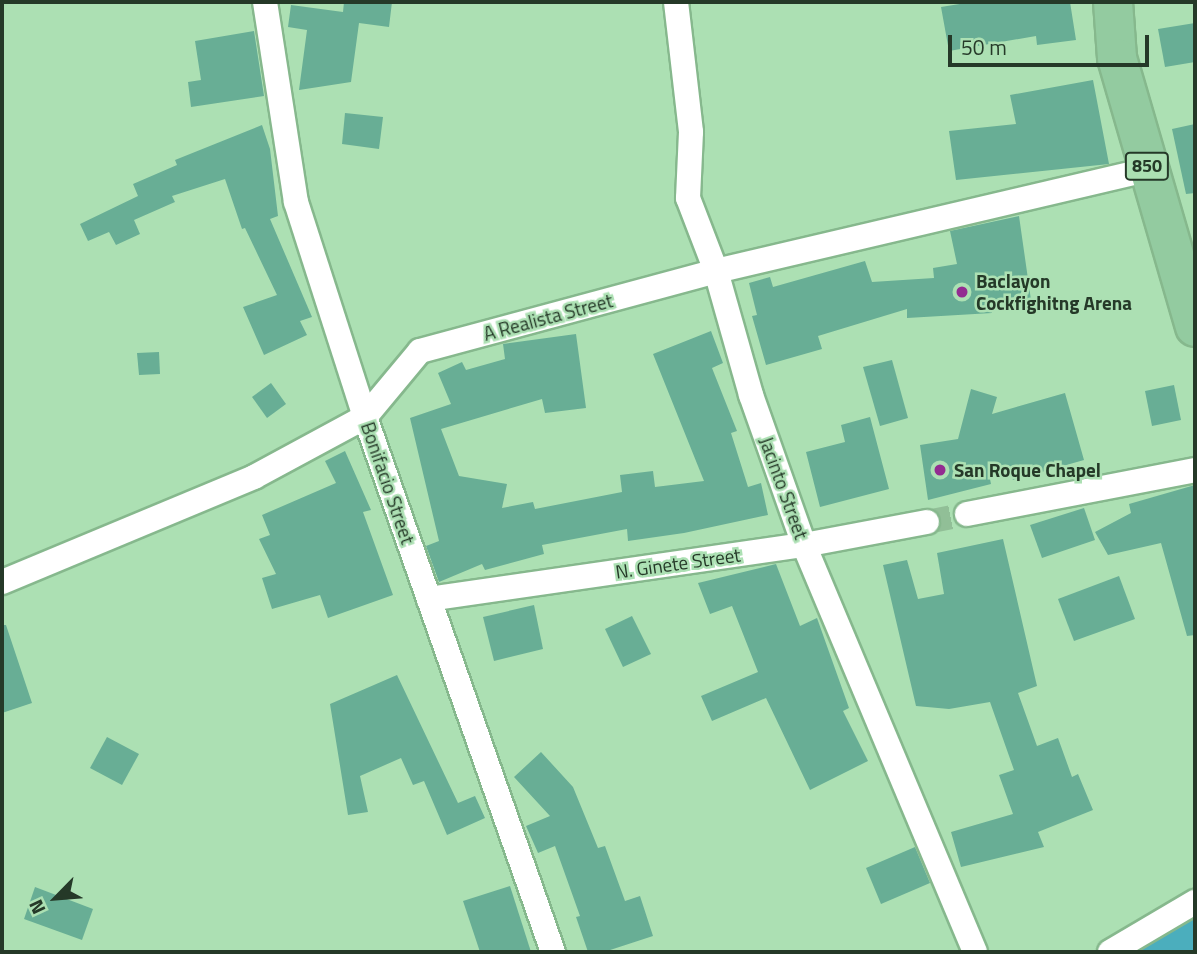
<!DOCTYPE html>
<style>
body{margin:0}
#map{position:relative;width:1197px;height:954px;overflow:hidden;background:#ace0b3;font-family:"Titillium Web",sans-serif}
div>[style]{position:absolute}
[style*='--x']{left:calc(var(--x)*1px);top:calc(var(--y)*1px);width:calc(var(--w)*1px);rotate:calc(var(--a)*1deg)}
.river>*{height:49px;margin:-24.5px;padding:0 24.5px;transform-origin:24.5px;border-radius:24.5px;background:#4baebd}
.building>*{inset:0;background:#68ae95}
.minor-tunnel>*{height:24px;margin-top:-12px;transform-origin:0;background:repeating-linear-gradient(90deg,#91bf97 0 24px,transparent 0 36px)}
.roads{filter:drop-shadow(2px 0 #86b88d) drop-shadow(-2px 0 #86b88d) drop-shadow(0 2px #86b88d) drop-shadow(0 -2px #86b88d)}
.minor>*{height:24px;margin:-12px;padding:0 12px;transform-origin:12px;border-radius:12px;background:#fff}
.primary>*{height:38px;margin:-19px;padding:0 19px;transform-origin:19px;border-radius:19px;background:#93cba0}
.dots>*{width:19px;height:19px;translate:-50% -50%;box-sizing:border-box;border:4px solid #ace0b3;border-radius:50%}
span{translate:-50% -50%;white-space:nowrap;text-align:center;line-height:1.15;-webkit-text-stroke:5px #ace0b3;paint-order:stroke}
.shield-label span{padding:2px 5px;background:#ace0b3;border:2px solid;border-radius:5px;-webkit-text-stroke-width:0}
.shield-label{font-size:18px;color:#253928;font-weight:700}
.poi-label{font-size:19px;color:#253928;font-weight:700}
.left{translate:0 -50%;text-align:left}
.street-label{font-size:19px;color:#253928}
.frame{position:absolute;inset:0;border:4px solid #253928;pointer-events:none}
.north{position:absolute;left:21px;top:863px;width:70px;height:70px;-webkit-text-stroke:5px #ace0b3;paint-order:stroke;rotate:245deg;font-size:19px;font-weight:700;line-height:28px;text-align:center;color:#253928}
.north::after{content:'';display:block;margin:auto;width:24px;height:32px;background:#253928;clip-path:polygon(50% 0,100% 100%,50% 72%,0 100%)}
.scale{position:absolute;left:948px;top:35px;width:201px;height:32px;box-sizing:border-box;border:4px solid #253928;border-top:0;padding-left:9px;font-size:21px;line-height:24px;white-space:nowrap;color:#253928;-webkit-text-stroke:5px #ace0b3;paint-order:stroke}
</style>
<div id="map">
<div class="river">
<i style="--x:1142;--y:952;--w:62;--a:-31.9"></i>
</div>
<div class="building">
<i style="clip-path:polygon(344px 2px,392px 2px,389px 27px,359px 23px,351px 82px,299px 90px,307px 30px,288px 27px,291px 5px,343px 12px)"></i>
<i style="clip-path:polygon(972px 2px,1070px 2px,1076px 40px,1037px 45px,1036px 36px,949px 51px,941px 7px)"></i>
<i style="clip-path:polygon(1195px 23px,1195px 62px,1165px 67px,1158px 29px)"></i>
<i style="clip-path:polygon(254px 31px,264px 96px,191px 107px,188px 82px,201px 80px,195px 41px)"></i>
<i style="clip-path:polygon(1093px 80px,1109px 164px,956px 180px,949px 131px,1016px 124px,1010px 95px)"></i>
<i style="clip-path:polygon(345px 113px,383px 117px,379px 149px,342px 144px)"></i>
<i style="clip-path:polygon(1195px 124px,1195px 193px,1186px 194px,1172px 129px)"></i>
<i style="clip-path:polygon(262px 125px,270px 149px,278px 216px,270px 219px,312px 317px,300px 321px,307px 335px,264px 355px,243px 307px,277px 295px,245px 228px,242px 229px,225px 179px,172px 196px,175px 202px,134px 220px,140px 234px,116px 245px,109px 232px,88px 241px,80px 224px,138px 196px,133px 184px,177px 165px,175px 160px)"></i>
<i style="clip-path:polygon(1019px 216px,1031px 300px,991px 305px,992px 313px,907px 318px,907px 309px,818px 336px,822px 349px,766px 365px,752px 316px,757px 315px,749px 283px,770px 277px,773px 287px,865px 261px,872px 282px,934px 278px,933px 268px,957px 264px,950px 231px)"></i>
<i style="clip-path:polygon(711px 331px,723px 363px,712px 368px,737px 431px,731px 433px,748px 487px,761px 483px,768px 515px,684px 533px,628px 541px,627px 529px,542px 545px,544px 554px,485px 570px,482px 564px,439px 582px,426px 546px,439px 541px,410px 418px,451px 404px,438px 373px,462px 362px,466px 370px,505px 359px,503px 344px,576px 334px,586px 408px,545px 413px,542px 399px,441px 429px,459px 476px,507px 484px,502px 508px,533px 502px,535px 509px,622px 492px,620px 475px,653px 471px,655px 487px,704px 481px,653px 354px)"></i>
<i style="clip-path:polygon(159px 352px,160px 374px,139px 375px,137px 353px)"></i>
<i style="clip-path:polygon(892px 360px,908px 418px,880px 426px,863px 367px)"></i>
<i style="clip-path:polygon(271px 383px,286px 404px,267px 418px,252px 397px)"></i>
<i style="clip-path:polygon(1174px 385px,1181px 420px,1152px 426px,1145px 391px)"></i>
<i style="clip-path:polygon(971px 389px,997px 397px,992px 414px,1065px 393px,1084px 460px,1013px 480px,1009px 468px,989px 474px,991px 484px,928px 500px,920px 445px,958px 439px)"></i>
<i style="clip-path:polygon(870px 417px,889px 489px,820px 507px,806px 452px,845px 442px,841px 425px)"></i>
<i style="clip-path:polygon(345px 451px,371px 510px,363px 512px,393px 595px,328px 618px,320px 595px,272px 609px,262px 578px,276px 574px,259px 539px,270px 535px,262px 515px,336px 483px,325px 461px)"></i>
<i style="clip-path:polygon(1195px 485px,1195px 635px,1187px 636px,1161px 543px,1108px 555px,1095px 532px,1131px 513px,1129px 504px)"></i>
<i style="clip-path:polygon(1084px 508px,1095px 540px,1042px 558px,1030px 525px)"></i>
<i style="clip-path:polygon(1003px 539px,1037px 686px,1018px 693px,1037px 746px,1058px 738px,1072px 777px,1078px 774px,1093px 810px,1038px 832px,1044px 847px,961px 867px,951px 832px,1013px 814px,999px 775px,1014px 770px,990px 702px,949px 709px,916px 706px,883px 565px,907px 560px,918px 599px,944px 594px,937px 553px)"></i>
<i style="clip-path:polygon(776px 564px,800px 626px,817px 618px,849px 708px,843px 711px,868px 761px,810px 790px,766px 698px,712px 721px,701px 696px,758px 672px,732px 606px,710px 614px,698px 583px)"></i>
<i style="clip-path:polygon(1119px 576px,1135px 619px,1074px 641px,1058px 599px)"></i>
<i style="clip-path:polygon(534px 605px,543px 649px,494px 661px,483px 617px)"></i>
<i style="clip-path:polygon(632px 616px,651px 654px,623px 667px,605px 629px)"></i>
<i style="clip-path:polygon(2px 625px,6px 625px,32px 703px,2px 713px)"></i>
<i style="clip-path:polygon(397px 675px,458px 803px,475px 796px,485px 818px,447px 835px,424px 781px,413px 785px,401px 758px,360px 776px,368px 812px,348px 815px,330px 704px)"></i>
<i style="clip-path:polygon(107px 737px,139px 754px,122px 785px,90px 768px)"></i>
<i style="clip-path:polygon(541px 752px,573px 787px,598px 848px,605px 846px,625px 901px,640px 896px,653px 936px,604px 952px,588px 952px,576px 917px,580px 916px,555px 846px,538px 853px,526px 826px,550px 816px,514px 777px)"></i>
<i style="clip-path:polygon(915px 847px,930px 883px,881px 904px,866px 868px)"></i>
<i style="clip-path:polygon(510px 886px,531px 952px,480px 952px,463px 901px)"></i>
<i style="clip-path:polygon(35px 887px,93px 909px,82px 940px,24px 919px)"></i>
</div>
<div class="minor-tunnel">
<i style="--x:927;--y:522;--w:41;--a:-11.3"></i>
</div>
<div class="roads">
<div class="minor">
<i style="--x:265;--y:2;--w:202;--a:81.2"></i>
<i style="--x:296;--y:202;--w:226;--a:72.2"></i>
<i style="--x:365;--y:417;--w:567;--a:70.64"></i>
<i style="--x:676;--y:2;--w:131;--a:83.4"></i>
<i style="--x:691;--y:132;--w:66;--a:92.6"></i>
<i style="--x:688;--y:198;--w:78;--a:69"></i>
<i style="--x:716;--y:271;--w:129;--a:74.2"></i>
<i style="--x:751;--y:395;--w:159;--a:70.5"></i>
<i style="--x:804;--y:545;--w:441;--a:67.2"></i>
<i style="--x:967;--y:514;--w:232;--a:-10.9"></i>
<i style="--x:2;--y:582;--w:273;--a:-22.6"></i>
<i style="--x:254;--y:477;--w:126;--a:-28.4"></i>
<i style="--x:365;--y:417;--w:86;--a:-50.2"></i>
<i style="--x:420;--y:351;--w:307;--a:-15.1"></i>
<i style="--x:716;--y:271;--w:444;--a:-13.2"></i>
<i style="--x:429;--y:599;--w:379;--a:-8.2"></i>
<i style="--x:804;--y:545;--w:125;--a:-10.6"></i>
<i style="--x:1110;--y:952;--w:99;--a:-30.5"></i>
</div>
<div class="primary">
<i style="--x:1113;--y:2;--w:56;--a:85.9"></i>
<i style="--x:1117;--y:58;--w:280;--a:73.8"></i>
</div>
</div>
<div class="dots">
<i style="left:962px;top:292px;background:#932c91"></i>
<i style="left:940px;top:470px;background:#932c91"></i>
</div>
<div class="shield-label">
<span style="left:1147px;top:166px">850</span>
</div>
<div class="poi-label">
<span class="left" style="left:976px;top:292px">Baclayon<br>Cockfighitng Arena</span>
<span class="left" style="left:954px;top:470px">San Roque Chapel</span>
</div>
<div class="street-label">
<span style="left:548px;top:317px;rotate:-15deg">A Realista Street</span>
<span style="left:388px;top:483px;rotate:71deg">Bonifacio Street</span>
<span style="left:784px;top:488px;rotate:70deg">Jacinto Street</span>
<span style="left:678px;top:563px;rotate:-8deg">N. Ginete Street</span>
</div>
<div class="frame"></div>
<div class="north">N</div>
<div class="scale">50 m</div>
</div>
